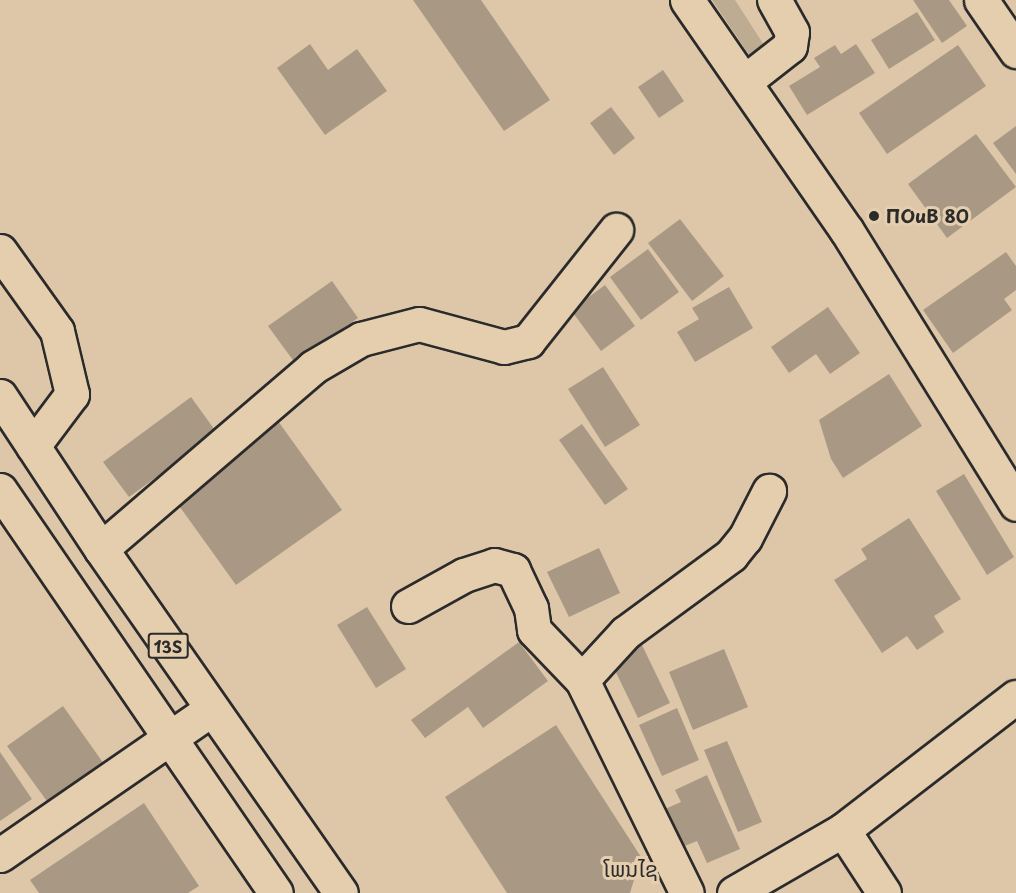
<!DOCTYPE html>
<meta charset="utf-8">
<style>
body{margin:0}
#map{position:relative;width:1016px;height:893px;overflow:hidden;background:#dec7a9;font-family:"Playpen Sans","Noto Sans Lao",sans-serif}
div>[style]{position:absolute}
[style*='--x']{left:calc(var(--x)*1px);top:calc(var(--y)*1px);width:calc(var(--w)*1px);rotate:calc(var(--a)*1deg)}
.green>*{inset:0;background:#bdab92}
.building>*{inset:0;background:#a99984}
.roads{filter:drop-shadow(2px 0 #2b2b2b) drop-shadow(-2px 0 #2b2b2b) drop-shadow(0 2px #2b2b2b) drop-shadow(0 -2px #2b2b2b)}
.minor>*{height:33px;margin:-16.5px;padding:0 16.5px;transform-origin:16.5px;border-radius:16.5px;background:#e5ceae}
.highway>*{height:33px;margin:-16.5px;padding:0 16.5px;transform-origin:16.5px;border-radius:16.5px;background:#e5ceae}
.dots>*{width:16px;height:16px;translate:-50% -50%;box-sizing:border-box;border:3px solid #e5ceae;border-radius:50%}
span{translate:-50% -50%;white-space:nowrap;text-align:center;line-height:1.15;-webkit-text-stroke:6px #e5ceae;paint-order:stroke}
.shield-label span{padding:2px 4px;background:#e5ceae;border:2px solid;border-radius:4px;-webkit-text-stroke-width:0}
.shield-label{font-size:16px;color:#2b2b2b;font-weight:700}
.poi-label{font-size:18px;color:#2b2b2b;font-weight:700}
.left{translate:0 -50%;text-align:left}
.quarter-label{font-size:21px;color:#2b2b2b}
</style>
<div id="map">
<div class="green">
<i style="clip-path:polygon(712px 0,735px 0,766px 48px,752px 59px)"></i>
</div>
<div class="building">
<i style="clip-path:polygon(413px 0,481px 0,550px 100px,504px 131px)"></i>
<i style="clip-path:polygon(913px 0,949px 0,967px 26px,942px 43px)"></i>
<i style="clip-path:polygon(917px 12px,935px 40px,889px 69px,871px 40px)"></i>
<i style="clip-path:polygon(310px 44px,328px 70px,357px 49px,387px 91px,325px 135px,277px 68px)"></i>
<i style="clip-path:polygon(856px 44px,875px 73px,807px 115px,789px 86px,820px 67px,814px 58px,835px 45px,841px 54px)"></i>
<i style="clip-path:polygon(958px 45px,986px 86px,887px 154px,859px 113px)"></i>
<i style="clip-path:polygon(663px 70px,684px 101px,659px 118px,638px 87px)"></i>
<i style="clip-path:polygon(611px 107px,635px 138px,614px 155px,590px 123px)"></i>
<i style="clip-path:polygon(1016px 126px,1016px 174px,993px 143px)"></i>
<i style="clip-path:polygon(976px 134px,1016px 187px,947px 238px,908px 184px)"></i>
<i style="clip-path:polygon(680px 219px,724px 276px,692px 301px,648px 243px)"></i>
<i style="clip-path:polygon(648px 249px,679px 292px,641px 320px,610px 277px)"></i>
<i style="clip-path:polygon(1006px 252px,1016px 266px,1016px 290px,1004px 299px,1012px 310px,953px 353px,923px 310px)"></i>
<i style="clip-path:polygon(332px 281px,358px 318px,295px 363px,268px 326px)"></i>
<i style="clip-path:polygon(605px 285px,635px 326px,601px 351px,571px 310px)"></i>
<i style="clip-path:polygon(729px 287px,753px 328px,695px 362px,677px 332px,699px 319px,692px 308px)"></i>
<i style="clip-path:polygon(828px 307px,860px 353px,830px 374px,816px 354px,789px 373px,771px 347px)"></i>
<i style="clip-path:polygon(603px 367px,640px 425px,605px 447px,568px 389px)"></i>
<i style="clip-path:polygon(889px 374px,922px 426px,843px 478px,831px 459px,819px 420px)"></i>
<i style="clip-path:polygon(191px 397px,217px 433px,129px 497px,103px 462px)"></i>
<i style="clip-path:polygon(278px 421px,342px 510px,236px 585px,172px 496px)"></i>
<i style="clip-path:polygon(582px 424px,628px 489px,605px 505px,559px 440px)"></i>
<i style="clip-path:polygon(964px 474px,1014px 557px,987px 575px,936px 491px)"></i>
<i style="clip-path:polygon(909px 518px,961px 599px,934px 616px,944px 632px,917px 650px,907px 636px,882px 653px,834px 580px,867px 559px,861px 549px)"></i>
<i style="clip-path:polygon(599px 548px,620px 593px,569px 617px,547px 572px)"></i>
<i style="clip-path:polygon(367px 607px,406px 669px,376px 688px,337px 625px)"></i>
<i style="clip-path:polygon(519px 642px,548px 681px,483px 728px,468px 707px,425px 738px,411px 720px)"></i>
<i style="clip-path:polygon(642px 645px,670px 703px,638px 718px,610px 660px)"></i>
<i style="clip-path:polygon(724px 649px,748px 707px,693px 730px,669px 672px)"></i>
<i style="clip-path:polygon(63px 706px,104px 764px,49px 804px,7px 746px)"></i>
<i style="clip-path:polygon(677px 708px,699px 760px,662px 776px,639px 725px)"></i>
<i style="clip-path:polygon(556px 725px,641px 857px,630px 893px,507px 893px,445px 797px)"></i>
<i style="clip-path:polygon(727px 741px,762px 822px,738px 832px,704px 750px)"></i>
<i style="clip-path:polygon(0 752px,32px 799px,0 821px)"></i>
<i style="clip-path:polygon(707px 775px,740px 849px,707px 863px,697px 841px,682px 847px,665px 809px,681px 802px,675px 790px)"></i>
<i style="clip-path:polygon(144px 803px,199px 886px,188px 893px,39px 893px,30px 880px)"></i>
</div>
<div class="roads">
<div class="minor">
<i style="--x:687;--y:0;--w:281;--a:55.3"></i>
<i style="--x:847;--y:231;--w:321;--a:58.2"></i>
<i style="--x:981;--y:0;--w:62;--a:55.5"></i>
<i style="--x:744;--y:82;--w:58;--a:-38"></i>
<i style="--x:790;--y:46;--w:14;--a:-82"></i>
<i style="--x:792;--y:32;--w:37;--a:-119"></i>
<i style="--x:0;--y:251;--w:98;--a:54.5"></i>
<i style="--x:57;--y:331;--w:65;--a:76.6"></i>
<i style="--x:72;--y:394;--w:65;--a:126.9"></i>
<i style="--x:101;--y:549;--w:279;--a:-40.6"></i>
<i style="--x:313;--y:367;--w:56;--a:-30.3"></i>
<i style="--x:361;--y:339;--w:60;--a:-14.5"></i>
<i style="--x:419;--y:324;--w:88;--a:15.1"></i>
<i style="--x:504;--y:347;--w:25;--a:-14"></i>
<i style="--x:528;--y:341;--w:142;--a:-51.6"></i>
<i style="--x:408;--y:606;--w:64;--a:-29"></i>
<i style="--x:464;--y:575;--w:32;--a:-18"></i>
<i style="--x:494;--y:565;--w:20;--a:15"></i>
<i style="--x:513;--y:570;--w:42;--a:64.7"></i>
<i style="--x:531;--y:608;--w:22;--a:82"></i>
<i style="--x:534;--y:630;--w:69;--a:46.2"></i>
<i style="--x:582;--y:680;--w:237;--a:63.8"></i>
<i style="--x:582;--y:680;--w:64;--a:-47.5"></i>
<i style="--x:625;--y:633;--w:132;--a:-36.3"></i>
<i style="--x:731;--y:555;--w:22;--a:-51"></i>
<i style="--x:745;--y:538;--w:53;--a:-62.9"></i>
<i style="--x:843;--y:830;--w:75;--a:56.9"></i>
<i style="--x:0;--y:855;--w:257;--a:-34.6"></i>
<i style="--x:734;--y:893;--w:126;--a:-30"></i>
<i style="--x:843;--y:830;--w:218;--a:-37.6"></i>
</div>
<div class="highway">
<i style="--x:0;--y:396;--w:183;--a:56.6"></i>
<i style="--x:101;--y:549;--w:419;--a:55.1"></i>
<i style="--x:0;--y:490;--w:488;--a:55.6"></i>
</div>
</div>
<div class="dots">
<i style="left:874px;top:216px;background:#2b2b2b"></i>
</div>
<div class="shield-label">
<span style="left:168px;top:646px">13S</span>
</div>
<div class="poi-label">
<span class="left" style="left:886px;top:216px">ПОиВ 80</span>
</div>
<div class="quarter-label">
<span style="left:631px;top:868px">ໂພນໄຊ</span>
</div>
</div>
